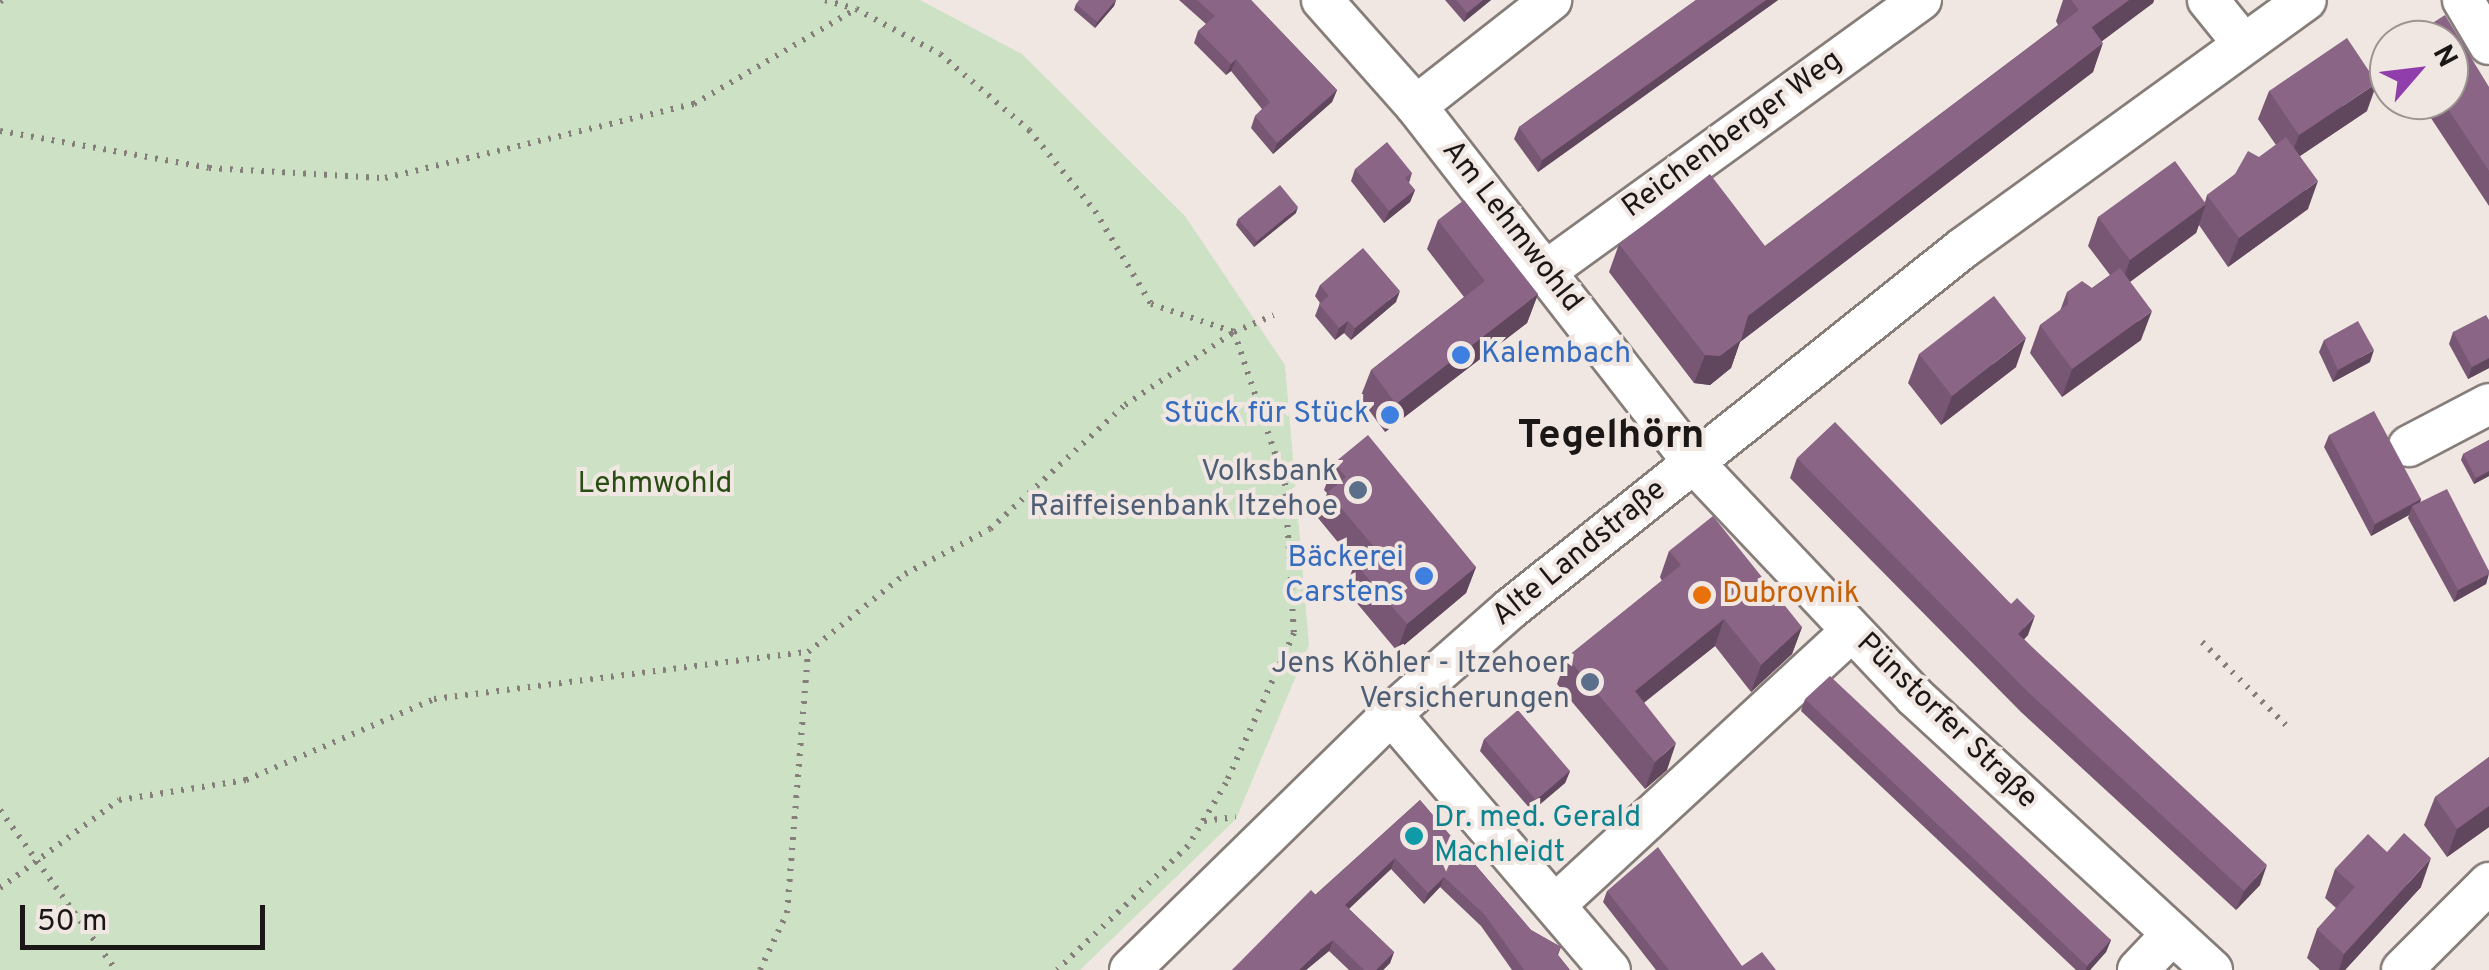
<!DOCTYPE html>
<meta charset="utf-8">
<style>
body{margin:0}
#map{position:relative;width:2489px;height:970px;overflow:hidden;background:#f1e7e2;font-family:Overpass,sans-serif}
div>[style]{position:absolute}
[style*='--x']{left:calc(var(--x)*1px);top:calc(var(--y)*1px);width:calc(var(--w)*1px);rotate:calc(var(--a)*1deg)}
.green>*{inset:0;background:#cde1c4}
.path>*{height:6px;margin-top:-3px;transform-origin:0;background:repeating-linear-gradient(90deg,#857e7b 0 2.5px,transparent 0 10.5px)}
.roads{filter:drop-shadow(2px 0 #867d79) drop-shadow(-2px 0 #867d79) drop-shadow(0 2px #867d79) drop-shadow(0 -2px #867d79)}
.minor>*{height:40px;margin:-20px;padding:0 20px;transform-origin:20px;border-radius:20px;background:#fff}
.wall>*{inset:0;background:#775773}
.shaded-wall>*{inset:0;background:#61475e}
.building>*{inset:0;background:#8a6586}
.dots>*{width:28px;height:28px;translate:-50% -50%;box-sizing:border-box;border:5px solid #f1e7e2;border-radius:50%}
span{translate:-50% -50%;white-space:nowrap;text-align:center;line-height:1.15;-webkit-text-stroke:8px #f1e7e2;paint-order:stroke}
.street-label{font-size:30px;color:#1b1716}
.shop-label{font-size:30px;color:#366cbe}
.left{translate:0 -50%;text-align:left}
.right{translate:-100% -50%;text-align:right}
.service-label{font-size:30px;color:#4e5e75}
.park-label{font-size:30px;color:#294e13}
.food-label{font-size:30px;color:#c56008}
.culture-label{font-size:30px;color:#0d838f}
.district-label{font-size:40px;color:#1b1716;font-weight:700}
.north{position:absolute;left:2369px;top:20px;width:100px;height:100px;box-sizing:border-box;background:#f1e7e2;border:2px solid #9b9490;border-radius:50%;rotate:62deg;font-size:28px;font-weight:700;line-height:40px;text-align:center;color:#1b1716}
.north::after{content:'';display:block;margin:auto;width:35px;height:45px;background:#913ead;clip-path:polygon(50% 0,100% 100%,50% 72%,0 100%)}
.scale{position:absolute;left:20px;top:905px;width:245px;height:45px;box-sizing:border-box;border:5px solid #1b1716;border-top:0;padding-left:12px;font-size:30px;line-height:35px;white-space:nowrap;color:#1b1716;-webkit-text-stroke:8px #f1e7e2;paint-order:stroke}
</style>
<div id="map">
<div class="green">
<i style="clip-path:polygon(0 0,920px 0,1022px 54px,1185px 216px,1285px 365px,1309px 645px,1236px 819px,1080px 970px,0 970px)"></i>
</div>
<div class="path">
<i style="--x:825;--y:0;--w:32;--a:16"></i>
<i style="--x:856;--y:9;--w:95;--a:28.2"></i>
<i style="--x:940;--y:54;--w:117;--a:40.5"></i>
<i style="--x:1029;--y:130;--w:104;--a:50.8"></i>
<i style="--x:1095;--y:211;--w:109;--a:58.9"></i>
<i style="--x:1151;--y:304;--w:88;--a:18.6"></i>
<i style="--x:1234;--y:332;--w:159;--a:71.3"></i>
<i style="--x:1285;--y:483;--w:150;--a:86.6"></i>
<i style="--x:1294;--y:633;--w:165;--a:114.4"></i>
<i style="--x:1226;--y:783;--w:74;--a:121.1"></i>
<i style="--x:1188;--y:846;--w:180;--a:136.6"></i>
<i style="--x:0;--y:2;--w:3;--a:-45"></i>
<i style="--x:0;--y:131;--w:212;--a:10"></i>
<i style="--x:209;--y:168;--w:176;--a:3.3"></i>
<i style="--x:385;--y:178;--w:318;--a:-13.5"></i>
<i style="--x:694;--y:104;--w:188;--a:-30.4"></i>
<i style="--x:2202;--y:642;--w:121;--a:44.7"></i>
<i style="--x:0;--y:810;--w:198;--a:54.1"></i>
<i style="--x:1204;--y:821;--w:32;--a:-7"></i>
<i style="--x:0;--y:888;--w:148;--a:-36.5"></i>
<i style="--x:119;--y:800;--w:129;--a:-8.9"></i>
<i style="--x:246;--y:780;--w:205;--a:-23.3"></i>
<i style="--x:434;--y:699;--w:377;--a:-7.2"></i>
<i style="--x:808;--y:652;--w:124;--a:-38.8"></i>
<i style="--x:905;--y:574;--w:96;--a:-27.9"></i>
<i style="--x:990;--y:529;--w:183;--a:-42.6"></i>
<i style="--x:1125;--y:405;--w:131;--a:-33.8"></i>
<i style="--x:1234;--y:332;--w:43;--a:-23"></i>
<i style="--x:760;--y:970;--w:63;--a:-64.7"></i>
<i style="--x:787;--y:913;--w:262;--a:-85.4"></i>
</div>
<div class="roads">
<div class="minor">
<i style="--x:1322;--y:0;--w:142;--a:48.4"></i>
<i style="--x:1416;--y:106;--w:450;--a:52.1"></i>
<i style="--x:1692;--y:461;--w:323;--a:46.6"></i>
<i style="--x:1914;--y:696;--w:405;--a:42.6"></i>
<i style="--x:2208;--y:0;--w:54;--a:51"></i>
<i style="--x:2463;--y:0;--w:51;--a:59.4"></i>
<i style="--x:1416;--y:106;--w:172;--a:-38.1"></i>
<i style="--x:1546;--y:271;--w:463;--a:-35.9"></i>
<i style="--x:2409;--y:446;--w:90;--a:-27.7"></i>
<i style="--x:1391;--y:714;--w:337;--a:49.5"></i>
<i style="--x:1557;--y:903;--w:401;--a:-42.7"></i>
<i style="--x:1130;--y:970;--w:366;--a:-44.4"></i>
<i style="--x:1391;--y:714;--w:159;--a:-41.4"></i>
<i style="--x:1510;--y:609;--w:579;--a:-38.55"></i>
<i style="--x:1963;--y:248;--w:423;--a:-35.9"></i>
<i style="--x:2138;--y:970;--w:50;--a:-46.6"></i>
<i style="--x:2402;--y:970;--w:123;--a:-45"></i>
</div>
</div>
<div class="wall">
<i style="clip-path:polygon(1116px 0,1114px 6px,1095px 28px,1074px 10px,1076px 4px)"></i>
<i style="clip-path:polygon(1179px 0,1251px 0,1337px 90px,1332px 102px,1273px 154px,1251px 128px,1255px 116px,1262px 109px,1231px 71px,1226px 75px,1194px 43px,1198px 31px,1206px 24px)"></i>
<i style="clip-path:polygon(1445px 0,1491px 0,1464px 22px)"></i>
<i style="clip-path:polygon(1696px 0,1778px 0,1538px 172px,1514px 139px,1519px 127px)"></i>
<i style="clip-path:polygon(2063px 0,2154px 0,2153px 3px,2102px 41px,2093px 72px,1740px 342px,1731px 368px,1710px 385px,1694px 383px,1609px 272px,1619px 244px,1765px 246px,2058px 25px,2056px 21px)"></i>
<i style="clip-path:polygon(2489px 87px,2489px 206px,2419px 100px,2449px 100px)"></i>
<i style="clip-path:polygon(2269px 91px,2367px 111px,2300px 156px,2308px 209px,2228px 267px,2199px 225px,2196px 233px,2130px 282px,2141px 340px,2062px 397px,2030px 353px,2040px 325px,2060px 311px,2067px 292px,2092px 288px,2110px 275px,2088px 246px,2098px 217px,2205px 202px,2207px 195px,2276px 145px,2258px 119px)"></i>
<i style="clip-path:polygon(1355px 169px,1412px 173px,1409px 183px,1415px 190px,1410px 202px,1384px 223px,1351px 181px)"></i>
<i style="clip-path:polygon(1296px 213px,1254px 247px,1236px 225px,1238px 219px)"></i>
<i style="clip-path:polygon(1438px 220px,1538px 294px,1527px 323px,1385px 432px,1360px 398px,1371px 370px,1464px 297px,1427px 249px)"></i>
<i style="clip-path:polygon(1320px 285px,1396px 302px,1351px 340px,1344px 333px,1335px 340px,1315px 316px,1320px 303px,1315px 296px)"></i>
<i style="clip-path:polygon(2489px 320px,2489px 368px,2468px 379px,2449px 344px,2453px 332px)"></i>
<i style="clip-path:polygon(2324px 340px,2370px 362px,2333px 382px,2319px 352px)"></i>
<i style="clip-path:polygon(1919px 354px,2016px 367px,1941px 425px,1908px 383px)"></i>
<i style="clip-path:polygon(2329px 435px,2421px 499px,2420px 503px,2489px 571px,2486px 584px,2454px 602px,2408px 518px,2409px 515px,2371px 536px,2324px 447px)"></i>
<i style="clip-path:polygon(2489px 440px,2489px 476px,2474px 484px,2461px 460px,2463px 454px)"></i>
<i style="clip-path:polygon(1797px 458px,2011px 604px,2028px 635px,2024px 639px,2260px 885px,2236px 910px,2021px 712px,1790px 478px)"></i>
<i style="clip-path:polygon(1334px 463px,1476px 567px,1466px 593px,1397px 651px,1345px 589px,1355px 563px,1318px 518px,1327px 493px,1324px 490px)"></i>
<i style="clip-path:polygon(1669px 551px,1802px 627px,1792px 654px,1751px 692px,1715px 646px,1644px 702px,1667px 770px,1645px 789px,1557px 684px,1567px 657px,1662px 581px,1660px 577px)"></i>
<i style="clip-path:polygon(1805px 699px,2111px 940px,2106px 952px,2090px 970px,2076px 970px,1801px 711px)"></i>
<i style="clip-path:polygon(1484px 739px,1570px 771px,1565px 783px,1532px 811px,1480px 751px)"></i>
<i style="clip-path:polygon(2489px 757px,2489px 827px,2447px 857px,2424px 825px,2435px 797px)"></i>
<i style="clip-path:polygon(1420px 800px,1531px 930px,1561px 947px,1558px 955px,1570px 970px,1512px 970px,1481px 926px,1440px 887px,1424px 904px,1391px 869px,1349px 909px,1394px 952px,1390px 963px,1383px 970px,1349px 970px,1329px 951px,1306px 970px,1232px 970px)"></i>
<i style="clip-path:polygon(2335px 869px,2421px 887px,2345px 970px,2320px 970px,2307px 958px,2317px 929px,2336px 908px,2325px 898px)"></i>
<i style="clip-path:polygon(1607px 891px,1742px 966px,1776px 970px,1656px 970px,1603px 902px)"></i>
</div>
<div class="shaded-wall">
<i style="clip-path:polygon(1116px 0,1114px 6px,1095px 28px,1097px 22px)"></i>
<i style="clip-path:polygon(1483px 0,1491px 0,1464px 22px,1467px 13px)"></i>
<i style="clip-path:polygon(1766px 0,1778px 0,1538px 172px,1542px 160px)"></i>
<i style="clip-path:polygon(2129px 0,2154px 0,2153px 3px,2082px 56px,2092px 27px)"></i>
<i style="clip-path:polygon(2103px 43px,2093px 72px,1740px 342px,1731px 368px,1710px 385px,1694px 383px,1705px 355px,1748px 316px)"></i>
<i style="clip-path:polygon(1236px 59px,1231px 71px,1226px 75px,1231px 64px)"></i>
<i style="clip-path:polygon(2377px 83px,2367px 111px,2288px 164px,2299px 135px)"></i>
<i style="clip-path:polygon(1337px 90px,1332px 102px,1273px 154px,1277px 143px)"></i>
<i style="clip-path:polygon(2318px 181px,2308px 209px,2228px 267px,2239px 238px)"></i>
<i style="clip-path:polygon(1415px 190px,1410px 202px,1384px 223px,1389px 211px)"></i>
<i style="clip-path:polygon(2206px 204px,2196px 233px,2120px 289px,2130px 260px)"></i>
<i style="clip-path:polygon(1298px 207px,1296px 213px,1254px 247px,1257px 241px)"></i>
<i style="clip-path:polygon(1400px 291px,1396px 302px,1351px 340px,1355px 328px)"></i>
<i style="clip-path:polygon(1538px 294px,1527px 323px,1385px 432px,1396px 404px)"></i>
<i style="clip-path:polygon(2152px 311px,2141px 340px,2062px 397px,2072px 369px)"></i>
<i style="clip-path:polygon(1348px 321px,1344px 333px,1335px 340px,1339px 328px)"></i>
<i style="clip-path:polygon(2026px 338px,2016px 367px,1941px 425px,1952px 396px)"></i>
<i style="clip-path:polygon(2374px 350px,2370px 362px,2333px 382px,2338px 370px)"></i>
<i style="clip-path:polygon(2489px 358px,2489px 368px,2468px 379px,2472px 367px)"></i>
<i style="clip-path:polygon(2489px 471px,2489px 476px,2474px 484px,2476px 478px)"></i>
<i style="clip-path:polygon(2421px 499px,2417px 511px,2412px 506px,2409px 515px,2371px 536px,2375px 524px)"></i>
<i style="clip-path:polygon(1476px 567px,1466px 593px,1397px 651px,1407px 624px)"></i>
<i style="clip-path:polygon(2489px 574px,2486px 584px,2454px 602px,2458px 590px)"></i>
<i style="clip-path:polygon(2035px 616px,2028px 635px,2011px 653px,2018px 634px)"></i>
<i style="clip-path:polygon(1724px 619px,1715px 646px,1625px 718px,1635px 691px)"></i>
<i style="clip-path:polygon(1802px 627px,1792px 654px,1751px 692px,1761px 665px)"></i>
<i style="clip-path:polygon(1676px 743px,1667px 770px,1645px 789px,1655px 762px)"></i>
<i style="clip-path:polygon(1570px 771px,1565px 783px,1532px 811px,1536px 800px)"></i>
<i style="clip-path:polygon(2489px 806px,2489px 827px,2447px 857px,2457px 829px)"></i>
<i style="clip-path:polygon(1395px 858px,1391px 869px,1341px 916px,1345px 905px)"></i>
<i style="clip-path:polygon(2431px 858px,2421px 887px,2345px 970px,2339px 970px,2344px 954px)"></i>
<i style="clip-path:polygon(2267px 865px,2260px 885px,2236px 910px,2244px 891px)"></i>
<i style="clip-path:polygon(1444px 877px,1440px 887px,1424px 904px,1428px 893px)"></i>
<i style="clip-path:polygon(1333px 940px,1329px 951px,1306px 970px,1299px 970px,1320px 950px)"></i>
<i style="clip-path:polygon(2111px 940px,2106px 952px,2090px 970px,2086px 970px,2087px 966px)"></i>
<i style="clip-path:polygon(1394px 952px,1390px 963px,1383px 970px,1376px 970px)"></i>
</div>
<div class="building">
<i style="clip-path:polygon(1079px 0,1116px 0,1097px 22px,1076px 4px)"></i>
<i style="clip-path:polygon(1197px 0,1251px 0,1337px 90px,1277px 143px,1255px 116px,1270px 102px,1236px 59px,1231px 64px,1198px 31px,1215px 16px)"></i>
<i style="clip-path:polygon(1456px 0,1483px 0,1467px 13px)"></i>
<i style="clip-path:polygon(1696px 0,1766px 0,1542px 160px,1519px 127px)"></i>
<i style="clip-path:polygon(2071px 0,2129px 0,2092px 27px,2085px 18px,2103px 43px,1748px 316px,1741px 340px,1720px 356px,1705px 355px,1619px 244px,1710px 174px,1765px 246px,2079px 10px)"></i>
<i style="clip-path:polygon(2445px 15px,2489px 87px,2489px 171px,2442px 100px,2449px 100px,2449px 40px,2406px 40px)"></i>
<i style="clip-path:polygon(2347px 38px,2377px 83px,2299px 135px,2269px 91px)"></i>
<i style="clip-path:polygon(2286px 137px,2318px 181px,2239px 238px,2207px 195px,2235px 174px,2248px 151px,2259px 157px)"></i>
<i style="clip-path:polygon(1387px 142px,1412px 173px,1405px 178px,1415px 190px,1389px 211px,1355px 169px)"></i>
<i style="clip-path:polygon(2175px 161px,2206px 204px,2130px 260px,2098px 217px)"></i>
<i style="clip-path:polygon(1280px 185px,1298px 207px,1257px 241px,1238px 219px)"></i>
<i style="clip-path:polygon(1464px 200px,1538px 294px,1396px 404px,1371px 370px,1485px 281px,1438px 220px)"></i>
<i style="clip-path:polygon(1363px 248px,1400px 291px,1355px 328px,1348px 321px,1339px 328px,1319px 304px,1329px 296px,1320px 285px)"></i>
<i style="clip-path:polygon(2120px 268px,2152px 311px,2072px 369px,2040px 325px,2068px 304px,2067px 292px,2082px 281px,2092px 288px)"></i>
<i style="clip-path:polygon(1994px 296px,2026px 338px,1952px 396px,1919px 354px)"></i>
<i style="clip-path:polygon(2486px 315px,2489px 320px,2489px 358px,2472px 367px,2453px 332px)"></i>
<i style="clip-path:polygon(2358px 321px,2374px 350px,2338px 370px,2324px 340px)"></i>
<i style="clip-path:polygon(2374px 411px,2421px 499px,2375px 524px,2329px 435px)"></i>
<i style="clip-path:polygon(1835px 422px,2011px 604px,2017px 598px,2035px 616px,2018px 634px,2267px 865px,2244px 891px,2028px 692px,1797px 458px)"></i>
<i style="clip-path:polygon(1368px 435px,1476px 567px,1407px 624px,1355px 563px,1374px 547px,1328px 492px,1346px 477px,1334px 463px)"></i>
<i style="clip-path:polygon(2489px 440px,2489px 471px,2476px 478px,2463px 454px)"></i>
<i style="clip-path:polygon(2447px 489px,2489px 571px,2489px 574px,2458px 590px,2412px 506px)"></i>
<i style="clip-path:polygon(1713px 516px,1802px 627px,1761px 665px,1724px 619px,1635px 691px,1676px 743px,1655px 762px,1567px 657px,1681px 565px,1669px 551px)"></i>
<i style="clip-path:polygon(1830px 676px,2111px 940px,2087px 966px,1805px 699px)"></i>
<i style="clip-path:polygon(1518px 710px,1570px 771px,1536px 800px,1484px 739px)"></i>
<i style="clip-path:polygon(2489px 757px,2489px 806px,2457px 829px,2435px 797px)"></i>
<i style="clip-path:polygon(1420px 800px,1531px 930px,1561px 947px,1557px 954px,1570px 970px,1524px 970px,1485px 915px,1444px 877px,1428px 893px,1395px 858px,1345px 905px,1394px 952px,1376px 970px,1364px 970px,1333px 940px,1320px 950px,1299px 970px,1232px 970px,1311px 890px,1316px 895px)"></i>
<i style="clip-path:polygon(2404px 833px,2431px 858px,2344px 954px,2317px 929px,2355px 887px,2335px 869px,2368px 834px,2387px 852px)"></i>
<i style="clip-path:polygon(1658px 847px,1742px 966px,1762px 952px,1776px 970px,1669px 970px,1607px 891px)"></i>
</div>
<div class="dots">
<i style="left:1461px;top:355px;background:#3f7fe0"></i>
<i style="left:1390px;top:415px;background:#3f7fe0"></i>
<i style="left:1358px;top:490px;background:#5c6f8a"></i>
<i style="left:1424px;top:576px;background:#3f7fe0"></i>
<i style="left:1702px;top:595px;background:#e8710a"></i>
<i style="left:1590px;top:682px;background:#5c6f8a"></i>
<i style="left:1414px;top:836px;background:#0f9aa8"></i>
</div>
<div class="street-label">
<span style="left:1733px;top:135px;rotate:-36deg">Reichenberger Weg</span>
<span style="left:1511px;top:227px;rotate:52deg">Am Lehmwohld</span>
<span style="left:1580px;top:554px;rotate:-39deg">Alte Landstraße</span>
<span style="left:1946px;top:722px;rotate:44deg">Pünstorfer Straße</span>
</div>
<div class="shop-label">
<span class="left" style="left:1481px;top:355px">Kalembach</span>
<span class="right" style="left:1370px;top:415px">Stück für Stück</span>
<span class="right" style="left:1404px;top:576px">Bäckerei<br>Carstens</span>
</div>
<div class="service-label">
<span class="right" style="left:1338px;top:490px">Volksbank<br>Raiffeisenbank Itzehoe</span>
<span class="right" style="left:1570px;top:682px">Jens Köhler - Itzehoer<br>Versicherungen</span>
</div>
<div class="park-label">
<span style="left:655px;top:485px">Lehmwohld</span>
</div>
<div class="food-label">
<span class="left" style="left:1722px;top:595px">Dubrovnik</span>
</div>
<div class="culture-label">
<span class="left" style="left:1434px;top:836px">Dr. med. Gerald<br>Machleidt</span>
</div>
<div class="district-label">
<span style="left:1611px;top:437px">Tegelhörn</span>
</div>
<div class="north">N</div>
<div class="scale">50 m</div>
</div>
